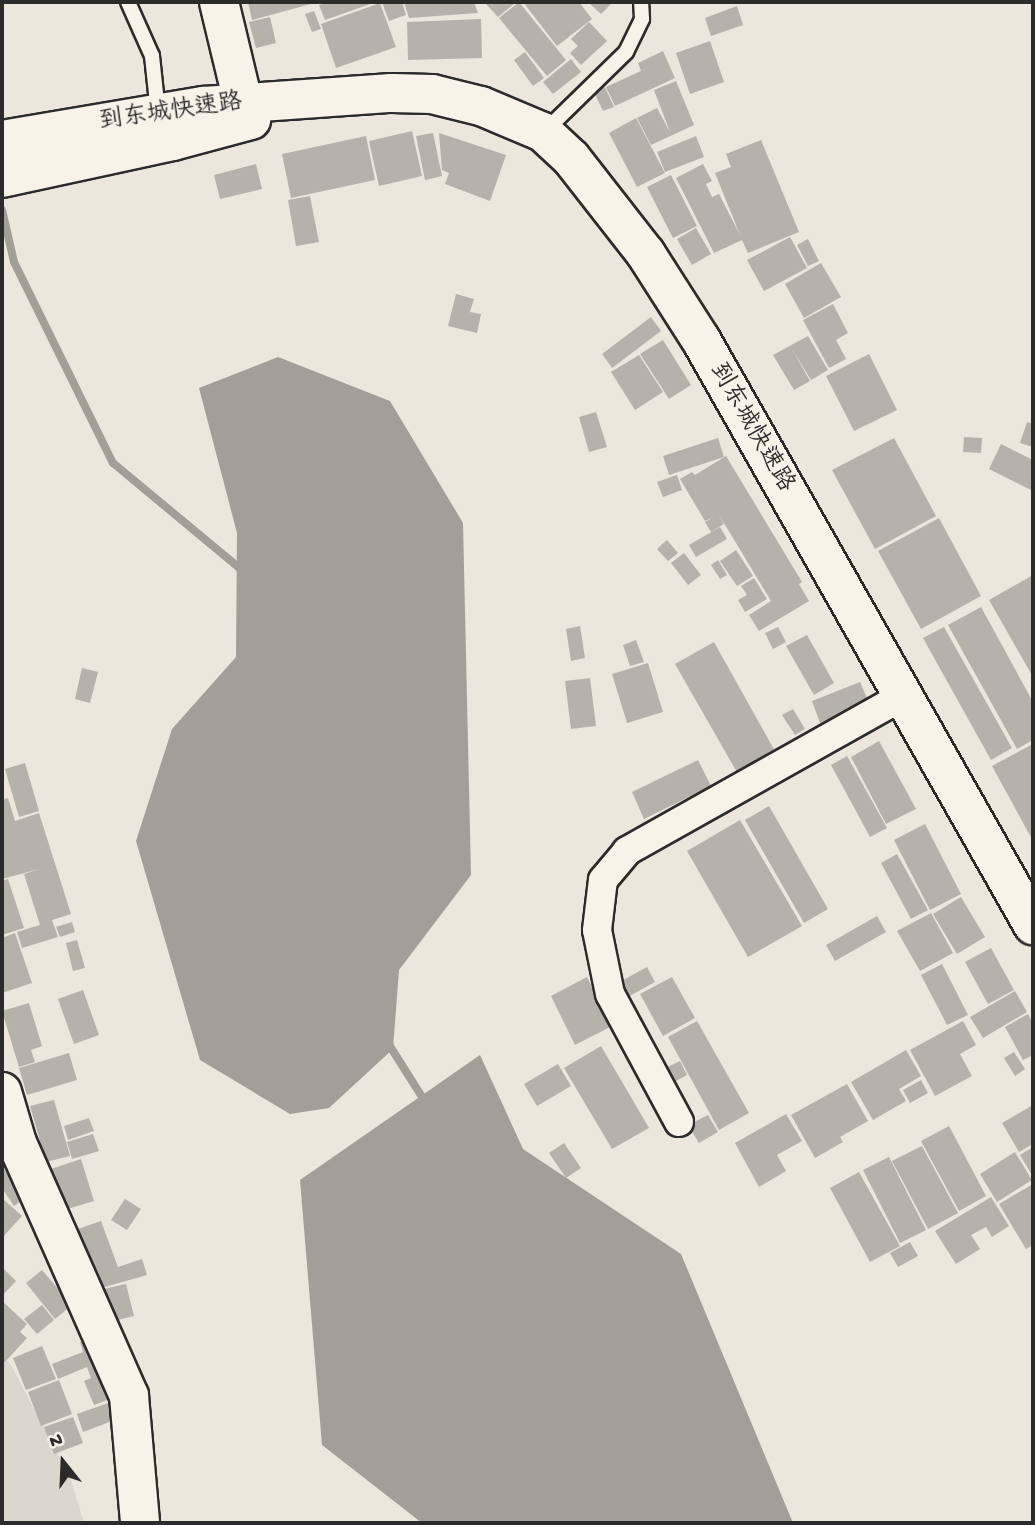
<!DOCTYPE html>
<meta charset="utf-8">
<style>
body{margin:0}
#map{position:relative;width:1035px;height:1525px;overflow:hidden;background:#ebe7dd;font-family:"Gochi Hand","LXGW WenKai TC",sans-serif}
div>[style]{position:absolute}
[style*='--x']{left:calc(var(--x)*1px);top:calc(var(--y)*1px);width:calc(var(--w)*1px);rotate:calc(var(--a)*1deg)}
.built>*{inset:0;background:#dbd7ce}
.water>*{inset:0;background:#a29f98}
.stream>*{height:8px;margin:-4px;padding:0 4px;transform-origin:4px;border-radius:4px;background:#a29f98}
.building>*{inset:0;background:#b5b2ab}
.roads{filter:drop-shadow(2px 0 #2b2b2b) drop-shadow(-2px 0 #2b2b2b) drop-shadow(0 2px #2b2b2b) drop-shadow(0 -2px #2b2b2b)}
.lane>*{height:14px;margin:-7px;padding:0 7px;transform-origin:7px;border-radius:7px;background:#f7f3e8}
.street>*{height:28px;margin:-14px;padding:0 14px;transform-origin:14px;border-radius:14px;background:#f7f3e8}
.secondary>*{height:38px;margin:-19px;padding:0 19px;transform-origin:19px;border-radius:19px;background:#f7f3e8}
span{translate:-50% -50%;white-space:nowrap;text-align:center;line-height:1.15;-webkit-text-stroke:5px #f7f3e8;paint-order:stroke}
.street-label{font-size:24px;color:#2b2b2b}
.frame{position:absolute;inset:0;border:4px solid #2b2b2b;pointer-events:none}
.north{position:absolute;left:28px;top:1427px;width:70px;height:70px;-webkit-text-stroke:5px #f7f3e8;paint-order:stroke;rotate:342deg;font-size:19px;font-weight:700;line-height:28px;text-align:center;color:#2b2b2b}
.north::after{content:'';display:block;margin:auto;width:24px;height:32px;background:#2b2b2b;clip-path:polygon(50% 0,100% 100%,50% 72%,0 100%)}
</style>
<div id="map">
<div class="built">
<i style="clip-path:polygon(2px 1356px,11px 1365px,70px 1477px,84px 1523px,2px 1523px)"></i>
</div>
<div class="water">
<i style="clip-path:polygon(278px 357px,390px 401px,463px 523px,471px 875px,399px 970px,393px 1049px,329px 1108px,290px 1114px,200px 1060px,136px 841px,172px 729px,236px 657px,237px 533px,199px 388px)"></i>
<i style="clip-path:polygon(480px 1055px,523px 1149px,681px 1254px,793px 1523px,422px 1523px,322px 1445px,300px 1180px)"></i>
</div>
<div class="stream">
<i style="--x:2;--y:210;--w:53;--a:77"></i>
<i style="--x:14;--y:262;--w:224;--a:63.8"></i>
<i style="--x:113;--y:463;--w:168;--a:39.7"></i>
<i style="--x:388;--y:1043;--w:71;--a:57.7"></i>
</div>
<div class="building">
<i style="clip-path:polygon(248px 2px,310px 2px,311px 4px,252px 20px)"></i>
<i style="clip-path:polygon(329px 2px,376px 2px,325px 20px,319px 5px)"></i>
<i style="clip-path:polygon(382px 2px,402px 2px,406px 15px,389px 21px)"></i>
<i style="clip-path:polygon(404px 2px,474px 2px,478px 13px,409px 18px)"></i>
<i style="clip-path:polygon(489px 2px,516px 2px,498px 17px,486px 4px)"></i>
<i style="clip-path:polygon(519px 2px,566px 60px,547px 76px,499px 18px)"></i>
<i style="clip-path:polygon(523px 2px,579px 2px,592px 19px,557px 46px)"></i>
<i style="clip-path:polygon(588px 2px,613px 2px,601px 14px)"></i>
<i style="clip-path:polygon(380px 3px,396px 47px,336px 68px,321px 24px)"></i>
<i style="clip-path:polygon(737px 6px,743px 25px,711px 36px,705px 18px)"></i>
<i style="clip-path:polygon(314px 11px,321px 29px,312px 32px,305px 14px)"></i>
<i style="clip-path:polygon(270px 17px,276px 43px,256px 48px,249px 22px)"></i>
<i style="clip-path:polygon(481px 19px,482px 58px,408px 60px,407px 22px)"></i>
<i style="clip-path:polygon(589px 22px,607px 41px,581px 65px,570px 53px,578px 46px,571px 39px)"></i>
<i style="clip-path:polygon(710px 41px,724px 82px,690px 94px,676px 53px)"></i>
<i style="clip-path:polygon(663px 51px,675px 78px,615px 106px,606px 87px,641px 71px,638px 63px)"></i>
<i style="clip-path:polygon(525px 52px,544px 78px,533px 86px,514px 60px)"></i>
<i style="clip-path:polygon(571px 59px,581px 72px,553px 94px,543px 82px)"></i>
<i style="clip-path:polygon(676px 81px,694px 125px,651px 145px,637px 118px,657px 108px,670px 132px,654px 90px)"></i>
<i style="clip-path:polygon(605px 87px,614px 107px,603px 111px,594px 92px)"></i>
<i style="clip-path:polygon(636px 118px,665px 173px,637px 187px,609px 133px)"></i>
<i style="clip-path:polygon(412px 131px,422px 176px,379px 186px,369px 141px)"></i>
<i style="clip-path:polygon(433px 133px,442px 176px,425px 180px,416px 136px)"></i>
<i style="clip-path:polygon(439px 133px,506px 155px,490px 201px,445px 184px,449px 173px,442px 170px)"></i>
<i style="clip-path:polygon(366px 136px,375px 180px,291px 198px,282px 154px)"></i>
<i style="clip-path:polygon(696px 136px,704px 157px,665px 172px,657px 152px)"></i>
<i style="clip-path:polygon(761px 140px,799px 232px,748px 253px,742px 240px,714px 253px,676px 178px,703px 164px,712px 181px,706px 184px,712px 197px,719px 194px,740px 235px,715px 173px,731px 167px,726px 154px)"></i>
<i style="clip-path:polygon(256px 164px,262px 189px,220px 199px,214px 175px)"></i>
<i style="clip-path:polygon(671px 175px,697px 226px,673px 238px,647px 187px)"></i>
<i style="clip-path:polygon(310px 196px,319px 242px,296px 246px,288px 200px)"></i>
<i style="clip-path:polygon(696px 228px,711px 254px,692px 265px,677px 239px)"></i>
<i style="clip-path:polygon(790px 237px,807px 268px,764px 291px,747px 260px)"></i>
<i style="clip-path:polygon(808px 239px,819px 261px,808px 266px,797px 245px)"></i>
<i style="clip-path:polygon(821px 263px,841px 297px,804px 318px,785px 284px)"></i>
<i style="clip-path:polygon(456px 294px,474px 299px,470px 312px,481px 314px,477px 333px,448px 326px)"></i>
<i style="clip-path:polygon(833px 304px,848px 333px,836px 340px,846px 359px,829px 368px,803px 320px)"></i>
<i style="clip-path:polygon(651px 317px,661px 331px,612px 368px,602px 354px)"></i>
<i style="clip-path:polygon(808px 336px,828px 370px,811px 380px,792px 349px,810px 381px,794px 390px,773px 355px)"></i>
<i style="clip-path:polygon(663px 340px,691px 385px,669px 399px,640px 354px)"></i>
<i style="clip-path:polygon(869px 354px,897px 410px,854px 431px,826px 376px)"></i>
<i style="clip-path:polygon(639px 355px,663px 392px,635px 410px,611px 372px)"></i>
<i style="clip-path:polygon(596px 412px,607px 447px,589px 452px,579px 417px)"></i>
<i style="clip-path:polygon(1027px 422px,1033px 424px,1033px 447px,1020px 443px)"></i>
<i style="clip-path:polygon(964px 437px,982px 438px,981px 453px,963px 452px)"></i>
<i style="clip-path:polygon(718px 438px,724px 457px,669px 475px,663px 456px)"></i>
<i style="clip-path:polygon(894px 438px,936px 516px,875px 549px,832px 470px)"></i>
<i style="clip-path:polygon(1001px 444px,1033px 460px,1033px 491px,989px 469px)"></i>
<i style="clip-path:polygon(726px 456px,802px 582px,799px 584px,809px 601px,759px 631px,749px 615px,771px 601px,718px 513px,724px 524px,711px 532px,705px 522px,714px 517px,705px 521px,680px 479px,692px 472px,695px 475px)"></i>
<i style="clip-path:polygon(677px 475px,682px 490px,663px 497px,657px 482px)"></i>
<i style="clip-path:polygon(939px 518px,981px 596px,921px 629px,878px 551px)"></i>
<i style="clip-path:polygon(720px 527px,727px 539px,696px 557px,689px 545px)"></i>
<i style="clip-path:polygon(667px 540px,678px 553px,668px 561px,657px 549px)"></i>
<i style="clip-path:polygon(736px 550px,753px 576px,737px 586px,720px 561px)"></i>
<i style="clip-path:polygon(684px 553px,701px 575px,688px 585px,671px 563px)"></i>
<i style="clip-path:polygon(718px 560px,727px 575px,720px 579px,711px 565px)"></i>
<i style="clip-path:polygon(1033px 575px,1033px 677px,989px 600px)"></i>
<i style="clip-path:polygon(754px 578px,767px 599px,745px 612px,738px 600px,747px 595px,741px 586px)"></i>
<i style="clip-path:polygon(981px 607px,1033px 702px,1033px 740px,1017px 749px,948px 625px)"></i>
<i style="clip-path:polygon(580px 626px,585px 658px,571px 661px,566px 629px)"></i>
<i style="clip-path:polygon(778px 627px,786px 642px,773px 649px,765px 633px)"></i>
<i style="clip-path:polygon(944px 627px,1012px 748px,991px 760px,923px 638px)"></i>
<i style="clip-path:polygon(807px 635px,834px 683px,814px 695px,786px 646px)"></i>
<i style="clip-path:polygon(636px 640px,644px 662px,630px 666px,623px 645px)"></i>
<i style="clip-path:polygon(714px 642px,776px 753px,738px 774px,675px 664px)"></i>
<i style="clip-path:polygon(648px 663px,663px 712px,627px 723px,612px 674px)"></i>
<i style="clip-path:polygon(82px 668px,98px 672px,90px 703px,75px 699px)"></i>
<i style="clip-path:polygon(590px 678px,596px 726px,571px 729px,565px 681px)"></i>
<i style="clip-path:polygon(860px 682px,869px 703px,820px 723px,812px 701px)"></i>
<i style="clip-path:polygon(793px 709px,805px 729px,795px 735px,782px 715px)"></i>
<i style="clip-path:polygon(879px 741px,916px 809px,886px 824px,851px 757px)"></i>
<i style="clip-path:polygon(1033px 744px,1033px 841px,992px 766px)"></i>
<i style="clip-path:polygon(847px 756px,887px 828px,870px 837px,831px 765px)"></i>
<i style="clip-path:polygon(698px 760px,711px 786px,644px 819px,632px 792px)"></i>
<i style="clip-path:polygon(25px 763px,39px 811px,19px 817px,5px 769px)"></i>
<i style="clip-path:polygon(8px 798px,15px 821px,39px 813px,71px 914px,52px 920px,58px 937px,22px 948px,17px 932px,40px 925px,24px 874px,39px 869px,2px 879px,2px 800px)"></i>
<i style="clip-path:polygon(769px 806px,828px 909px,804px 923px,745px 820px)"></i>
<i style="clip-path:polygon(740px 820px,802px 926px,748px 957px,687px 851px)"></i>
<i style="clip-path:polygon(925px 824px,961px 894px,930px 910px,894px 840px)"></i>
<i style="clip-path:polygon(897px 854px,928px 910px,911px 919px,881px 863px)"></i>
<i style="clip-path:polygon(8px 879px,24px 928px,2px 935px,2px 881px)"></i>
<i style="clip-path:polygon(961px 897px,985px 937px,957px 954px,933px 914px)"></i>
<i style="clip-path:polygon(931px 913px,953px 953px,920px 971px,897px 931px)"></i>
<i style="clip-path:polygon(877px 916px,886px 932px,835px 961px,826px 945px)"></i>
<i style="clip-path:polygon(72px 922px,75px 932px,60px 937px,56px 927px)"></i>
<i style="clip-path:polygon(15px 933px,32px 983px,2px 993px,2px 938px)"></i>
<i style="clip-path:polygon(77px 940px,85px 968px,73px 971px,66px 943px)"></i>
<i style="clip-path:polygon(991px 948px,1014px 990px,988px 1004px,965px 962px)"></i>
<i style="clip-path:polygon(942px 964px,968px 1015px,947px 1025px,921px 975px)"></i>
<i style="clip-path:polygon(647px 967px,655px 982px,626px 998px,618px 983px)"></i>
<i style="clip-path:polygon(587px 977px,612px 1026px,575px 1045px,551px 996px)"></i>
<i style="clip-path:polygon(672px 977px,695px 1018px,663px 1036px,640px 994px)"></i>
<i style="clip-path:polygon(83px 990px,99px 1035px,74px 1044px,58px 999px)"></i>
<i style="clip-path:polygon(1015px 991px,1027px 1012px,983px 1038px,970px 1017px)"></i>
<i style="clip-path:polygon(29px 1003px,42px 1046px,31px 1050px,35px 1062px,19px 1067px,2px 1011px)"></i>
<i style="clip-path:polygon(1028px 1014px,1033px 1024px,1033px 1055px,1023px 1060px,1005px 1027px)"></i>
<i style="clip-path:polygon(697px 1021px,749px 1113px,719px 1130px,668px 1037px)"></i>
<i style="clip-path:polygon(963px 1021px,976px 1045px,960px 1054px,972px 1076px,935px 1096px,910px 1050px)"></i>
<i style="clip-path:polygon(601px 1046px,649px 1128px,612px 1149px,564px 1068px)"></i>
<i style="clip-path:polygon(906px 1050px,921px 1076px,899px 1089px,906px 1101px,873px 1120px,851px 1082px)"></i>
<i style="clip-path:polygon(1014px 1052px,1025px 1069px,1015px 1076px,1004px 1058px)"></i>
<i style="clip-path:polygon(69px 1053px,77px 1080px,27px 1095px,19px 1068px)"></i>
<i style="clip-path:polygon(680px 1061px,687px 1075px,667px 1086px,659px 1071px)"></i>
<i style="clip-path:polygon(558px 1064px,571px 1086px,537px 1106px,524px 1084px)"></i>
<i style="clip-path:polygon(921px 1080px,928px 1093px,910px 1103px,903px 1090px)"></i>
<i style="clip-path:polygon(847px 1084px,868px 1121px,840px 1137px,843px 1142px,815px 1158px,791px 1115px)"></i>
<i style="clip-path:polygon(54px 1100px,70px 1156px,46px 1162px,30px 1106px)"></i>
<i style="clip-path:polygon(1033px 1105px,1033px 1144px,1019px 1152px,1002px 1123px)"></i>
<i style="clip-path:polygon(786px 1114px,802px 1141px,777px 1155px,786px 1171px,759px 1187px,735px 1143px)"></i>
<i style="clip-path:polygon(708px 1115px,718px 1132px,699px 1143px,688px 1125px)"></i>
<i style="clip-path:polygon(89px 1118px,94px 1131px,68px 1140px,64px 1126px)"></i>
<i style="clip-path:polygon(949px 1126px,986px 1196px,959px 1211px,921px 1141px)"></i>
<i style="clip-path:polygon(93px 1134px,99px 1151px,72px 1159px,67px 1142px)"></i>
<i style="clip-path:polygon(564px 1143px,581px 1168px,566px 1178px,549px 1153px)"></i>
<i style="clip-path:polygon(922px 1146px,958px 1213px,928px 1229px,892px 1161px)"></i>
<i style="clip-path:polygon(1033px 1147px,1033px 1177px,1020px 1155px)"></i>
<i style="clip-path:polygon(1015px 1152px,1032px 1180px,997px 1202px,980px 1174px)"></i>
<i style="clip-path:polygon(889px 1157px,926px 1230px,900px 1243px,863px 1170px)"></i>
<i style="clip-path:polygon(81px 1159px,94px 1201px,61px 1211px,48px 1170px)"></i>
<i style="clip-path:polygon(2px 1166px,24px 1199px,14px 1206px,2px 1188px)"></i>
<i style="clip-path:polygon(859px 1172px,900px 1246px,870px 1262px,830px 1188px)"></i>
<i style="clip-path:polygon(1033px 1184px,1033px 1245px,1026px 1249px,999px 1204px)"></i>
<i style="clip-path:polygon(991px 1197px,1009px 1226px,992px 1237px,986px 1227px,971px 1235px,980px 1249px,956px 1264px,935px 1231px)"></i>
<i style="clip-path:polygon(2px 1198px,22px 1216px,2px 1238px)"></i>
<i style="clip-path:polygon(125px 1199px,141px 1209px,127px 1230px,111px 1220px)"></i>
<i style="clip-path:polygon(101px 1221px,118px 1267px,142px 1259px,147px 1275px,94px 1290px,72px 1231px)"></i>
<i style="clip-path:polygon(910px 1242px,918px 1256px,898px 1267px,890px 1253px)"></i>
<i style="clip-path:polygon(2px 1267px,16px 1281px,2px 1296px)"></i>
<i style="clip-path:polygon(42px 1270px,72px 1305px,55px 1319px,26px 1283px)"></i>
<i style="clip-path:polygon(126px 1284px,134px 1316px,106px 1323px,99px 1290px)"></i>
<i style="clip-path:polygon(2px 1301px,27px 1324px,20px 1332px,27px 1338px,4px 1363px)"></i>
<i style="clip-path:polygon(42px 1305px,54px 1320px,37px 1334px,24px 1319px)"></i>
<i style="clip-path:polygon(90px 1338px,113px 1398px,94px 1405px,84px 1381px,91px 1378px,87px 1367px,58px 1379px,52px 1364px,83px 1352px,80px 1342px)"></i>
<i style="clip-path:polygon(42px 1346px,56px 1379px,26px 1390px,13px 1358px)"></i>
<i style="clip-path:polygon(59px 1380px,72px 1414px,41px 1426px,28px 1392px)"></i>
<i style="clip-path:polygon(114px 1401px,120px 1418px,83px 1432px,77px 1414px)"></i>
<i style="clip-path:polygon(73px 1417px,83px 1443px,54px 1454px,44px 1427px)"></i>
</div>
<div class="roads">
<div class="lane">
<i style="--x:128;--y:2;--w:59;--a:66"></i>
<i style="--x:152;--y:56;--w:56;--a:83.9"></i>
<i style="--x:544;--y:132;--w:115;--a:-44.3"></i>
<i style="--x:626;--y:52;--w:37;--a:-64"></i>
<i style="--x:642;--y:19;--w:17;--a:-93"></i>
</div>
<div class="street">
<i style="--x:679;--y:1122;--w:145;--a:-118.3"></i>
<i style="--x:610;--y:994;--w:65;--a:-101.5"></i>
<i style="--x:597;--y:930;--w:50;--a:-83.2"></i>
<i style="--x:603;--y:880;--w:38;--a:-50"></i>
<i style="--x:627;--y:851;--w:317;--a:-29.3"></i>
</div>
<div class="secondary">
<i style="--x:219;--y:2;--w:103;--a:76.5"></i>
<i style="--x:2;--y:140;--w:205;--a:-9.6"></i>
<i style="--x:204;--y:106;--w:188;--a:-4"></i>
<i style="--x:392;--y:93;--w:40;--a:1.4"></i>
<i style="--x:432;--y:94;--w:50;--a:13.8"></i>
<i style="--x:481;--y:106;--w:67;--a:22.8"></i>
<i style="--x:543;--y:132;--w:38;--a:43"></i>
<i style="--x:571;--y:158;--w:122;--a:52"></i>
<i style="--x:646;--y:254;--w:102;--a:57.4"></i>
<i style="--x:701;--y:340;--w:673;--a:60.42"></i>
<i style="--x:2;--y:178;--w:175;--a:-12.2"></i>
<i style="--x:173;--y:141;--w:81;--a:-15.1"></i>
<i style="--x:2;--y:1092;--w:53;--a:73.6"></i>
<i style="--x:17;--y:1143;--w:277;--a:66.1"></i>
<i style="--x:129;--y:1396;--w:127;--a:85"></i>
</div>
</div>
<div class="street-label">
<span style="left:171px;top:113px;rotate:-8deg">到东城快速路</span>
<span style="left:751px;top:428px;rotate:60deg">到东城快速路</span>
</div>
<div class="frame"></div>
<div class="north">N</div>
</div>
